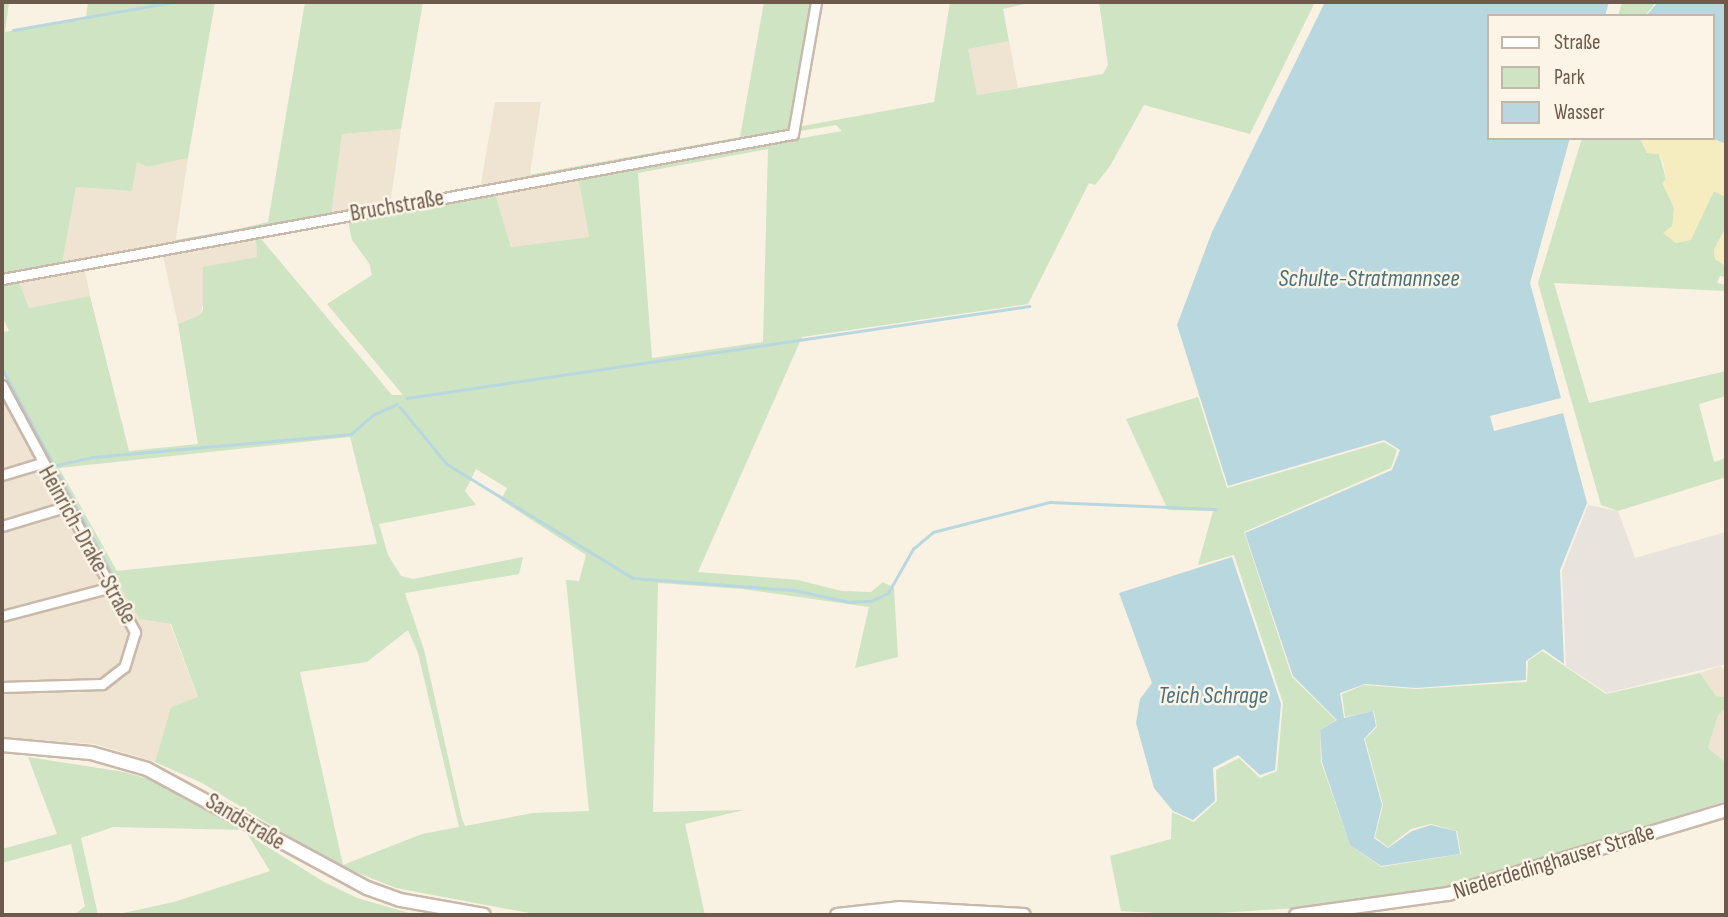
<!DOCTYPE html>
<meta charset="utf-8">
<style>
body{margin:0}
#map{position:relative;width:1728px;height:917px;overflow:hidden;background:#f9f1e2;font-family:"Sofia Sans Condensed",sans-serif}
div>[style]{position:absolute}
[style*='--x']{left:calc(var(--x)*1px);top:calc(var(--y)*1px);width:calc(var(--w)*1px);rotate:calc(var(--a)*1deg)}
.residential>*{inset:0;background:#efe3d1}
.industrial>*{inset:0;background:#e8e3dc}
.green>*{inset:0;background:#cee4c3}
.sand>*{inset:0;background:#f5ecc0}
.water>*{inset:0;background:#b9d7df}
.stream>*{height:2.5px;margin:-1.25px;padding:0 1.25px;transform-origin:1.25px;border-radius:1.25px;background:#b9d7df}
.roads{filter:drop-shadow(2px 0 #c8b9ab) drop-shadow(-2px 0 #c8b9ab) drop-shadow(0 2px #c8b9ab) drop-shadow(0 -2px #c8b9ab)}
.minor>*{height:9px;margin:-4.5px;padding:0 4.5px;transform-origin:4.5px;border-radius:4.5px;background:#fff}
.secondary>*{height:12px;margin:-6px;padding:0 6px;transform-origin:6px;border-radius:6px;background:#fff}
span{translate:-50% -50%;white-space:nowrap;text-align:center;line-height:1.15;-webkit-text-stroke:5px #fcf5e7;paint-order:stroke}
.street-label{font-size:23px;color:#6d5a4c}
.water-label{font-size:24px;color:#48727e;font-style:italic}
.frame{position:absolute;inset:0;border:4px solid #6d5a4c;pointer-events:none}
.legend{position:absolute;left:1487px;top:14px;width:228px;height:126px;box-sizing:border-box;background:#fcf5e7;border:2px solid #c3b7a9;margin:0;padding:9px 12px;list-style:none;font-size:21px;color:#6d5a4c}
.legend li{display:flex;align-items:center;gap:14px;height:35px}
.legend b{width:35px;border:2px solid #c3b7a9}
</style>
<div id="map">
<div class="residential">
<i style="clip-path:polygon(1009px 41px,1018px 88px,977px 95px,968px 49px)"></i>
<i style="clip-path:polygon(495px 102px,541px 102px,529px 180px,480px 189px)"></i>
<i style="clip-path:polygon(401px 129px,390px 205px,331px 215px,342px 134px)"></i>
<i style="clip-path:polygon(188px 158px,175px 244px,62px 264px,76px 187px,132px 191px,137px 162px,147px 167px)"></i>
<i style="clip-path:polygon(579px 179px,589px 237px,511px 247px,495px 194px)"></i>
<i style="clip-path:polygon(256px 238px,257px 257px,204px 301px,200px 315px,178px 324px,163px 256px)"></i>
<i style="clip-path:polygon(85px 270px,90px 296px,29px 308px,19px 282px)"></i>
<i style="clip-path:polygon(2px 368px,82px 523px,139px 619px,170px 624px,198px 698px,171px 707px,155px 762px,95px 744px,2px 737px)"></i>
<i style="clip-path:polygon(1720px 666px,1726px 671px,1726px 697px,1716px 696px,1700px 673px)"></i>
<i style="clip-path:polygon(1726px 708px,1726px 763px,1708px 748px,1718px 714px)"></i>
</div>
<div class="industrial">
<i style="clip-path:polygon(1588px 505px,1618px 511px,1635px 558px,1726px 532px,1726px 664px,1607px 693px,1566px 666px,1562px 571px)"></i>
</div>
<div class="green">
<i style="clip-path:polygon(2px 2px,9px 2px,5px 32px,86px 18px,88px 2px,215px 2px,188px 158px,147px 167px,137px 162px,132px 191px,76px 187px,62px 264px,2px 274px)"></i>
<i style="clip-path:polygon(305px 2px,423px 2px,401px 129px,342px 134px,331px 215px,175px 244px,268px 222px)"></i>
<i style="clip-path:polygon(evenodd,764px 2px,813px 2px,791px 129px,781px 134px,780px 142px,842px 131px,836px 125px,800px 131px,797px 127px,934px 102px,950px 2px,1034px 2px,1003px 9px,1009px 41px,968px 49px,977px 95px,1103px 74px,1108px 65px,1099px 2px,1315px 2px,1250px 134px,1144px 105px,1110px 166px,1095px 185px,1089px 183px,1028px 304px,802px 337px,698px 572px,798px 580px,842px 591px,871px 592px,883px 582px,894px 588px,898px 657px,855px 668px,869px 607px,743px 589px,658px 583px,653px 812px,744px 810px,685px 824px,705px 915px,540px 915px,396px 888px,333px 863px,202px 783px,155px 762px,171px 707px,198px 697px,171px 624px,139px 619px,82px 523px,2px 368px,2px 332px,9px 331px,2px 316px,2px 285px,19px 282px,29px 308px,90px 296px,129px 451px,198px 444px,178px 324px,200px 315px,203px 310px,203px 267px,257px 257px,256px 238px,262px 240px,392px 395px,403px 395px,327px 304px,372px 275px,369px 263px,352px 240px,348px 221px,495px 194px,511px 247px,589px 237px,578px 176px,529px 180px,528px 175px,740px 137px,764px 2px,768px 149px,763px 342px,652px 358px,638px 173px,768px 149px,764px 2px,350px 437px,377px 544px,117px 571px,59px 468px,350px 437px,764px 2px,476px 469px,507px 488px,501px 500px,586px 555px,579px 581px,566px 580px,589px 811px,533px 813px,465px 826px,462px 819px,424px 650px,405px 593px,519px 574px,523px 557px,413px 579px,401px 576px,388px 555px,379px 524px,476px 505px,465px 491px,476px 469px,764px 2px,408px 630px,418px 653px,459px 827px,422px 834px,343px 865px,300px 672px,367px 662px,408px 630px)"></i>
<i style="clip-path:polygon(1622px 2px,1656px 2px,1645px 16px,1618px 16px)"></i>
<i style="clip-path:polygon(1582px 138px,1640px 138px,1647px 153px,1659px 154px,1674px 208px,1676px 243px,1714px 191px,1726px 197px,1726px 227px,1714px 250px,1715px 259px,1726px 266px,1726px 277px,1720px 276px,1717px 283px,1726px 285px,1726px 291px,1554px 283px,1589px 403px,1726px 371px,1726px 396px,1699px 404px,1714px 462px,1726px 458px,1726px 477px,1618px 511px,1601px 505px,1538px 283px)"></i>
<i style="clip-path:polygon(1198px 397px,1227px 488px,1384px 442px,1397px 450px,1391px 468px,1244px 532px,1292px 677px,1336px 720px,1320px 730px,1321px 762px,1350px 845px,1381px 867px,1461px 854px,1457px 831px,1431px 824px,1411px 829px,1388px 847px,1375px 837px,1383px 805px,1365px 739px,1377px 727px,1374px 711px,1345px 717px,1342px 694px,1364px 685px,1416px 689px,1527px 682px,1528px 661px,1542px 651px,1606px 694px,1700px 673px,1716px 696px,1726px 697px,1726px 708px,1718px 715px,1708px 748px,1726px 763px,1726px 801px,1434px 891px,1342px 905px,1189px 915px,1121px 911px,1110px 856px,1171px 839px,1172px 812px,1194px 822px,1217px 801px,1216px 770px,1239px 758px,1260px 778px,1277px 771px,1283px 703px,1234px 555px,1198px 565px,1213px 511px,1168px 510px,1126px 419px)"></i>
<i style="clip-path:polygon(28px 757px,124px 772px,162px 783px,213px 809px,245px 830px,261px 843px,324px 882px,357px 898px,416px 915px,114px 915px,174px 902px,270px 871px,245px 830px,113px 827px,81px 838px,98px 915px,74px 915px,85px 906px,71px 844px,2px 863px,2px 849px,57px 834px)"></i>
</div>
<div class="sand">
<i style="clip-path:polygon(1640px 138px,1715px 138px,1726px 144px,1726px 197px,1714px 191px,1691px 240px,1676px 243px,1663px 233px,1672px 226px,1674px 208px,1662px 183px,1666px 179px,1664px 164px,1659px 154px,1647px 153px)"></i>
<i style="clip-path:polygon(1726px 227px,1726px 266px,1715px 259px,1714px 250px)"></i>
</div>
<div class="water">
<i style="clip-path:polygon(1325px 2px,1609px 2px,1605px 16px,1488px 16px,1488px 138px,1570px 138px,1530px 283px,1561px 398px,1490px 416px,1494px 431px,1563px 413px,1587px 503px,1560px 570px,1564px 664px,1543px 649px,1526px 661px,1526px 680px,1416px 688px,1365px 684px,1340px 693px,1344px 718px,1373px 711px,1376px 726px,1364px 739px,1382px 805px,1374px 838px,1388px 848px,1412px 831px,1431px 825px,1456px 831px,1460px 854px,1381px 866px,1350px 845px,1322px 762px,1320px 730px,1337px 720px,1293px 676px,1245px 533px,1392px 470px,1400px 450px,1384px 440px,1228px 486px,1177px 325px,1212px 232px)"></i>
<i style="clip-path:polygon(1658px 2px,1726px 2px,1726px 144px,1712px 138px,1712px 16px,1646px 16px)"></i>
<i style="clip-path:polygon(1232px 557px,1281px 704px,1275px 770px,1260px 775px,1238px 755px,1213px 768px,1215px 801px,1193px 820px,1173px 811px,1154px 788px,1136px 723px,1140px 699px,1152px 683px,1119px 593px)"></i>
</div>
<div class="stream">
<i style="--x:13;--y:30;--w:163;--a:-9.9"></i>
<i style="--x:537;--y:176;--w:25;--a:-9"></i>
<i style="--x:176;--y:241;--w:155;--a:-10"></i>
<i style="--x:2;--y:368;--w:233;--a:61.8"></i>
<i style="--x:407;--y:398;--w:629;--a:-8.41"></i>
<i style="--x:400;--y:407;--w:74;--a:50.5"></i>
<i style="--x:447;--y:464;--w:218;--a:31.5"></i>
<i style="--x:633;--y:578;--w:161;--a:4.3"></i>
<i style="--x:794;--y:590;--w:56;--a:12.3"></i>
<i style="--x:849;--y:602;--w:22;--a:-3"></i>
<i style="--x:871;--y:601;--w:19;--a:-25"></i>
<i style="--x:888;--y:593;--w:51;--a:-60.4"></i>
<i style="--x:913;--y:549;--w:26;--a:-40"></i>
<i style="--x:933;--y:532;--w:121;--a:-14.4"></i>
<i style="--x:1050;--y:502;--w:165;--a:2.4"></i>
<i style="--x:52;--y:466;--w:42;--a:-12.4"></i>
<i style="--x:93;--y:457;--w:259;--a:-5.1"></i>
<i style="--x:351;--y:434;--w:29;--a:-41"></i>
<i style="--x:373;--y:415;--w:26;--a:-25"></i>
</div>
<div class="roads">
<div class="minor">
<i style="--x:2;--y:279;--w:804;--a:-10.39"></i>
<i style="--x:793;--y:134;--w:134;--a:-80.1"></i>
<i style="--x:2;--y:385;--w:281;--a:61.7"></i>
<i style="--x:135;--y:632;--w:37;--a:107"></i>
<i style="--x:124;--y:667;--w:28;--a:142"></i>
<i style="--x:102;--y:684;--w:100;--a:178.3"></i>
<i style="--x:2;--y:475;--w:42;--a:-16.7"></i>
<i style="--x:2;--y:526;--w:66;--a:-16.8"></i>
<i style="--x:2;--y:616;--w:114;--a:-14.8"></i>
</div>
<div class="secondary">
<i style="--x:2;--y:745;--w:89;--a:5.1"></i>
<i style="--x:91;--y:753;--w:58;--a:15.9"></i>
<i style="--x:147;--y:769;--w:250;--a:28.4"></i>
<i style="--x:367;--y:888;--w:35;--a:20"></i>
<i style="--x:400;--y:900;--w:85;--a:10.1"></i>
<i style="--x:837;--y:915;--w:62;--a:-6.4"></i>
<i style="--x:899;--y:908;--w:125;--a:3.2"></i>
<i style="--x:1296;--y:915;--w:153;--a:-7.9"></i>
<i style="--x:1448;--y:894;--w:290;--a:-16.8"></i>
</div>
</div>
<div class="street-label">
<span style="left:397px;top:206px;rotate:-10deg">Bruchstraße</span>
<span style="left:87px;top:545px;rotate:61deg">Heinrich-Drake-Straße</span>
<span style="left:245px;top:822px;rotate:31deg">Sandstraße</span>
<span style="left:1554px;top:862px;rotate:-17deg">Niederdedinghauser Straße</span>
</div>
<div class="water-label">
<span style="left:1369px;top:279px">Schulte-Stratmannsee</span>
<span style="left:1213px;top:696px">Teich Schrage</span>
</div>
<div class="frame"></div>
<ul class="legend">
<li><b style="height:9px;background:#fff"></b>Straße</li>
<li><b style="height:19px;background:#cee4c3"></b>Park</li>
<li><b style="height:19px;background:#b9d7df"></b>Wasser</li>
</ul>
</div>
